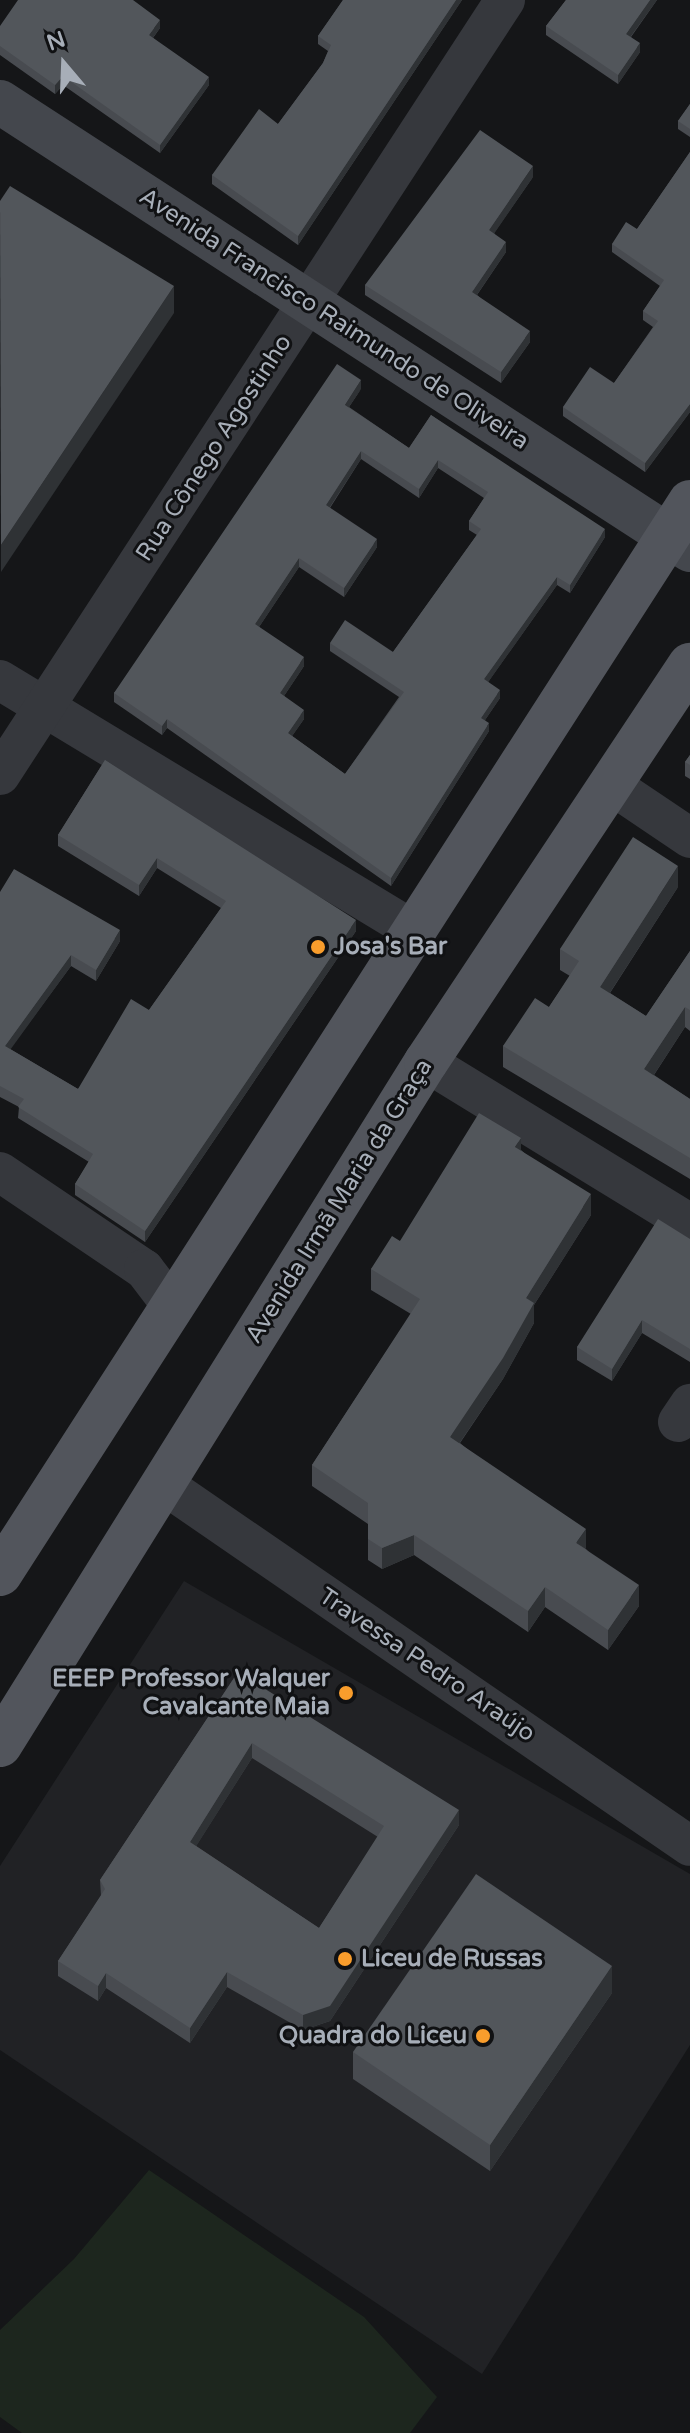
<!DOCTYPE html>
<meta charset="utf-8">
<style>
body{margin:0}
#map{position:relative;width:690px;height:2433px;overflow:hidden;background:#151618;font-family:"Varela Round",sans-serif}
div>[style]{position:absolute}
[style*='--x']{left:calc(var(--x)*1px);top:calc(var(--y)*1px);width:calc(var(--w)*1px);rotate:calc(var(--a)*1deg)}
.built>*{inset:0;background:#212225}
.green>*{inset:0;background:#1d261e}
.street>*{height:40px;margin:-20px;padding:0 20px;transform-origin:20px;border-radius:20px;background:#36383d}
.secondary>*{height:44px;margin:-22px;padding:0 22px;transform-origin:22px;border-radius:22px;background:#44474d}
.primary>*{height:44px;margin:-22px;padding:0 22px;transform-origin:22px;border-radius:22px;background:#52555c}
.wall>*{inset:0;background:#484b50}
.shaded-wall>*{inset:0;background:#2f3235}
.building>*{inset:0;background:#52565b}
.dots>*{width:22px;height:22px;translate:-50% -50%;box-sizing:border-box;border:4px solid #101113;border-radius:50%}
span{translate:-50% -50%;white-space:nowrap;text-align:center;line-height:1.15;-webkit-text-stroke:6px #101113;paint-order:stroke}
.street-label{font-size:24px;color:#a7aeb8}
.poi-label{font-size:24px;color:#a7aeb8;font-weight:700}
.left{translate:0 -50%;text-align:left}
.right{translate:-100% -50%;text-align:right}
.north{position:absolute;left:24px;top:24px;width:80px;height:80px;-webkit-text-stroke:6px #101113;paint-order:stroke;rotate:341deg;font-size:22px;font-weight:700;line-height:32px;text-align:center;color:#a7aeb8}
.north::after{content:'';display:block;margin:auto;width:28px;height:36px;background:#a7aeb8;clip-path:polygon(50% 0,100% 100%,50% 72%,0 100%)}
</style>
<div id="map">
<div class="built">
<i style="clip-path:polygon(184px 1581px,690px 1874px,690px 2045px,482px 2374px,0 2050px,0 1866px)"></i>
</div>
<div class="green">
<i style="clip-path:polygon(149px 2170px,364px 2317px,437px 2397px,410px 2433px,22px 2433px,0 2417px,0 2330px,74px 2259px)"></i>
</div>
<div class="street">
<i style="--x:0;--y:680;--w:486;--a:31.2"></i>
<i style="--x:0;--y:775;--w:925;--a:-56.91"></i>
<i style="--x:613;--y:786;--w:93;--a:34"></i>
<i style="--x:426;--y:1062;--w:310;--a:31.5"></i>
<i style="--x:0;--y:1172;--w:174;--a:34"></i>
<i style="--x:144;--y:1269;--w:48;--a:52.7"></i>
<i style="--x:678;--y:1422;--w:22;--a:-56"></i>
<i style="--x:163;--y:1484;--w:639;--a:34.49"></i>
</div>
<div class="secondary">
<i style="--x:0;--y:102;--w:823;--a:32.99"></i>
</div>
<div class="primary">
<i style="--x:0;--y:1574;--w:1275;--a:-57.23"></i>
<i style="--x:0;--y:1745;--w:805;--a:-58.05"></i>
<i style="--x:426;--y:1062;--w:477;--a:-56.4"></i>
</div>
<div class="wall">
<i style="clip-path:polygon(343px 0,462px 0,298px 245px,212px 184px,212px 175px,278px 124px,323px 63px,328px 51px,318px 44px,318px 36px)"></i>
<i style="clip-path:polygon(566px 0,657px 0,631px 37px,640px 52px,618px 84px,546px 35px,546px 26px)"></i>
<i style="clip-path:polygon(0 26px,160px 28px,153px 38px,209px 85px,160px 153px,63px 85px,55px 94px,0 55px)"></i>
<i style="clip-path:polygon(690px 104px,690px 137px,678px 129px,678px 121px)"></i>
<i style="clip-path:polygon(690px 152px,690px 412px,645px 472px,563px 416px,563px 407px,614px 383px,653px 327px,643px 320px,643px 311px,660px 286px,612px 252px,612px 244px,637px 229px)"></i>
<i style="clip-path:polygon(533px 177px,494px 233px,506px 252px,477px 295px,530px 342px,501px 383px,365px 295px,365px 285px)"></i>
<i style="clip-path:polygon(evenodd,361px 389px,349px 407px,409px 448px,431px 415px,605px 537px,570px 593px,557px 585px,488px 682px,500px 698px,485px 720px,489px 731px,391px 886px,167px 728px,162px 735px,114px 702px,114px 693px,361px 389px,361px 459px,419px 498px,438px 468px,484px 498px,469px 521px,469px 530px,477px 535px,393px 652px,330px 643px,330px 651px,399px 697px,345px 774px,292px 736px,304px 719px,284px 696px,304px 666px,259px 627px,299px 567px,344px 597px,377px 547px,330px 508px,361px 459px)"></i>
<i style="clip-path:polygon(690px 755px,690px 779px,685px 776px,685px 762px)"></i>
<i style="clip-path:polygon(105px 760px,356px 931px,145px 1242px,75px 1195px,75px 1184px,89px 1162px,18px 1118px,19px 1107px,0 1097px,0 892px,120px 941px,96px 981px,71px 966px,10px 1049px,78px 1089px,149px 1010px,221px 908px,157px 868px,139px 896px,58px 846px,58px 835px)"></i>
<i style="clip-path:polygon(678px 887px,610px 993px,646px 1016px,690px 951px,690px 1031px,685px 1027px,654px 1075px,690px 1099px,690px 1179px,503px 1067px,503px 1046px,549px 1007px,570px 976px,560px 970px,560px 949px)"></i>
<i style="clip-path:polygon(521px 1150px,591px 1215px,534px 1305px,534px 1323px,503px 1379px,460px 1443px,586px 1549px,639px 1606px,608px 1650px,545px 1607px,528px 1632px,414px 1555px,382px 1569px,368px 1560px,368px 1524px,312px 1486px,312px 1465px,411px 1314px,371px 1290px,371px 1269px,400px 1241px)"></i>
<i style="clip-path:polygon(690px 1239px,690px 1362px,642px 1333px,612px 1381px,577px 1360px,577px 1347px)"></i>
<i style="clip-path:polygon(evenodd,238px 1672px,459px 1825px,330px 2021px,303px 2030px,227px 1987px,190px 2043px,106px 1988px,98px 2001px,58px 1976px,58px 1961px,101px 1896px,100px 1880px,238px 1672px,252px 1758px,378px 1837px,319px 1928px,196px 1846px,252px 1758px)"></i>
<i style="clip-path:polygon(612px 1993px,490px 2171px,353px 2079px,353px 2052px)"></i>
</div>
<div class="shaded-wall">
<i style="clip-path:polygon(456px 0,462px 0,298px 245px,298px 236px)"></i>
<i style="clip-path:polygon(650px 0,657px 0,626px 43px,626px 34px)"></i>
<i style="clip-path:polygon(160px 20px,160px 28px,149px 43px,149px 35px)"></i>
<i style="clip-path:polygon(640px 43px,640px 52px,618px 84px,618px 75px)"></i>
<i style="clip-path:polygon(63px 76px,63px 85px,55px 94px,55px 85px)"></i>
<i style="clip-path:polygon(209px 77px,209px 85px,160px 153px,160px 145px)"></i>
<i style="clip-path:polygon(533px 166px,533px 177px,489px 241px,489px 230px)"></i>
<i style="clip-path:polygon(506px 242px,506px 252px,472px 302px,472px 292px)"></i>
<i style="clip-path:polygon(174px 286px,174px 313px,1px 572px,1px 545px)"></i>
<i style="clip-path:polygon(530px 331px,530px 342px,501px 383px,501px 372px)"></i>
<i style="clip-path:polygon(361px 380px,361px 389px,345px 413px,345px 405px)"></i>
<i style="clip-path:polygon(690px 404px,690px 412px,645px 472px,645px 463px)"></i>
<i style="clip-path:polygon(361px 451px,361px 459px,326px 513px,326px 505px)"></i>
<i style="clip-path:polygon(438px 460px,438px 468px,419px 498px,419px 489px)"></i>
<i style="clip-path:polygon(605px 529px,605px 537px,570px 593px,570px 585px)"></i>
<i style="clip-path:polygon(377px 539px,377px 547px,344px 597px,344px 588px)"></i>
<i style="clip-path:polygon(299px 558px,299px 567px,255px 633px,255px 624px)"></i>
<i style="clip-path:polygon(557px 577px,557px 585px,484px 688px,484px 679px)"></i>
<i style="clip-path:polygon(304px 657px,304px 666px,280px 702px,280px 693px)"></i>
<i style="clip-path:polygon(500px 690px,500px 698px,481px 726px,481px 718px)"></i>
<i style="clip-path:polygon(304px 710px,304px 719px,288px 742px,288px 733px)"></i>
<i style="clip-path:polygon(167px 719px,167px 728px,162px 735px,162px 726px)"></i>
<i style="clip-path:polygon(489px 723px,489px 731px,391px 886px,391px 878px)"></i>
<i style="clip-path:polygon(157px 858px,157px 868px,139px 896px,139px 885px)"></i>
<i style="clip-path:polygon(678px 866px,678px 887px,600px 1008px,600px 987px)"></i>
<i style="clip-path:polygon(356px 920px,356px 931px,145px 1242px,145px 1231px)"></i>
<i style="clip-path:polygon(120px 930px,120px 941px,96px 981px,96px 970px)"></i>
<i style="clip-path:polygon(71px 955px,71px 966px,5px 1057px,5px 1046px)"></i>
<i style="clip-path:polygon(685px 1007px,685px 1027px,644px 1090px,644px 1069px)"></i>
<i style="clip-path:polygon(521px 1138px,521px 1159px,515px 1147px)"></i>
<i style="clip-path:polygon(591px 1194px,591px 1215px,534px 1305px,534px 1323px,503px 1379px,450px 1457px,450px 1437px,526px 1298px)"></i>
<i style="clip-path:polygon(642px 1320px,642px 1333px,612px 1381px,612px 1369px)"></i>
<i style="clip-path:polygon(586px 1529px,586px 1549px,576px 1543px)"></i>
<i style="clip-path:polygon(414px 1535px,414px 1555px,382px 1569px,382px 1548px)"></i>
<i style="clip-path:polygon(639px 1585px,639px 1606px,608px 1650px,608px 1630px)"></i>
<i style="clip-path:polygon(545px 1587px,545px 1607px,528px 1632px,528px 1611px)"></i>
<i style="clip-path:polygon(252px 1743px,252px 1758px,190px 1856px,190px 1842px)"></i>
<i style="clip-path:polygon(459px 1810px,459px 1825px,330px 2021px,303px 2030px,303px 2015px)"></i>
<i style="clip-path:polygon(612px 1966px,612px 1993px,490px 2171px,490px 2145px)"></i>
<i style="clip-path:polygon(227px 1972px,227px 1987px,190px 2043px,190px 2028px)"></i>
<i style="clip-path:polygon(106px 1973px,106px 1988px,98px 2001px,98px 1986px)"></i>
</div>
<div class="building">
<i style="clip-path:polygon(18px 0,133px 0,160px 20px,149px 35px,209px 77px,160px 145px,63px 76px,55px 85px,0 46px,0 26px)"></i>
<i style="clip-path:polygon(343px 0,456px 0,298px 236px,212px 175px,259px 109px,278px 124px,323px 63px,331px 45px,318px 36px)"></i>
<i style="clip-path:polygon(566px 0,650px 0,626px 34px,640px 43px,618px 75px,546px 26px)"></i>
<i style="clip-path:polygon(690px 104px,690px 129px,678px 121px)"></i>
<i style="clip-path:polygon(480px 130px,533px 166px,489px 230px,506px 242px,472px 292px,530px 331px,501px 372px,365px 285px)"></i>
<i style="clip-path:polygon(690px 152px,690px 404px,645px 463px,563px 407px,590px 367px,614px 383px,658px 321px,643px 311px,664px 280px,612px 244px,626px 222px,637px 229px)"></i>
<i style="clip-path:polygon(10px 186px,174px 286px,1px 545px,0 201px)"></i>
<i style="clip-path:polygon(evenodd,337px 364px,361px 380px,345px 405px,409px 448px,431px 415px,605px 529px,570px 585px,557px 577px,484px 679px,500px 690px,481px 718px,489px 723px,391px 878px,167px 719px,162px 726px,114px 693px,337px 364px,361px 451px,419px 489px,438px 460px,488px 492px,469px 521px,481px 529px,393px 652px,345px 620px,330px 643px,404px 692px,345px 774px,288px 733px,304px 710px,280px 693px,304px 657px,255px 624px,299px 558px,344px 588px,377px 539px,326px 505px,361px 451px)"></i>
<i style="clip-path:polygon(690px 755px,690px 765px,685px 762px)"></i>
<i style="clip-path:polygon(105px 760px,356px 920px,145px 1231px,75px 1184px,93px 1154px,18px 1107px,24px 1099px,0 1086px,0 892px,14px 869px,120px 930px,96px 970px,71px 955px,5px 1046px,78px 1089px,131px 999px,149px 1010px,226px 901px,157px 858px,139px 885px,58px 835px)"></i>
<i style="clip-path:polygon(633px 837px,678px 866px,600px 987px,646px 1016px,690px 951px,690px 1010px,685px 1007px,644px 1069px,690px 1099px,690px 1158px,503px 1046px,535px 998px,549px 1007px,579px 961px,560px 949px)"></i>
<i style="clip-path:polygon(479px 1113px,521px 1138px,515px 1147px,591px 1194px,526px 1298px,534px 1303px,503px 1358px,450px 1437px,586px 1529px,576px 1543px,639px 1585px,608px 1630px,545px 1587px,528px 1611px,414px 1535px,382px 1548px,368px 1539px,368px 1503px,312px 1465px,420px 1299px,371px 1269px,392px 1236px,400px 1241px)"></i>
<i style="clip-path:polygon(658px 1219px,690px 1239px,690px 1349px,642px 1320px,612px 1369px,577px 1347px)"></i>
<i style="clip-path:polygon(evenodd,238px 1672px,459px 1810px,330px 2006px,303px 2015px,227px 1972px,190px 2028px,106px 1973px,98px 1986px,58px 1961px,105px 1889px,100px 1880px,238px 1672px,252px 1743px,384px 1826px,319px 1928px,190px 1842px,252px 1743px)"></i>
<i style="clip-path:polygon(476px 1874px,612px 1966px,490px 2145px,353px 2052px)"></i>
</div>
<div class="dots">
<i style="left:318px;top:947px;background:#f99d2c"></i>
<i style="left:346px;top:1693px;background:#f99d2c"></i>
<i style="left:345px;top:1959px;background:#f99d2c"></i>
<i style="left:483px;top:2036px;background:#f99d2c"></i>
</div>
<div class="street-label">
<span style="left:334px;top:319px;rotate:33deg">Avenida Francisco Raimundo de Oliveira</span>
<span style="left:214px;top:448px;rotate:-57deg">Rua Cônego Agostinho</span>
<span style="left:339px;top:1201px;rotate:-58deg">Avenida Irmã Maria da Graça</span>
<span style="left:427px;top:1665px;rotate:34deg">Travessa Pedro Araújo</span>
</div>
<div class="poi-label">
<span class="left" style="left:334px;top:947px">Josa's Bar</span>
<span class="right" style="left:330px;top:1693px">EEEP Professor Walquer<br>Cavalcante Maia</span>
<span class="left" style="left:361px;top:1959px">Liceu de Russas</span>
<span class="right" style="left:467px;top:2036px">Quadra do Liceu</span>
</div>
<div class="north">N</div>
</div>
